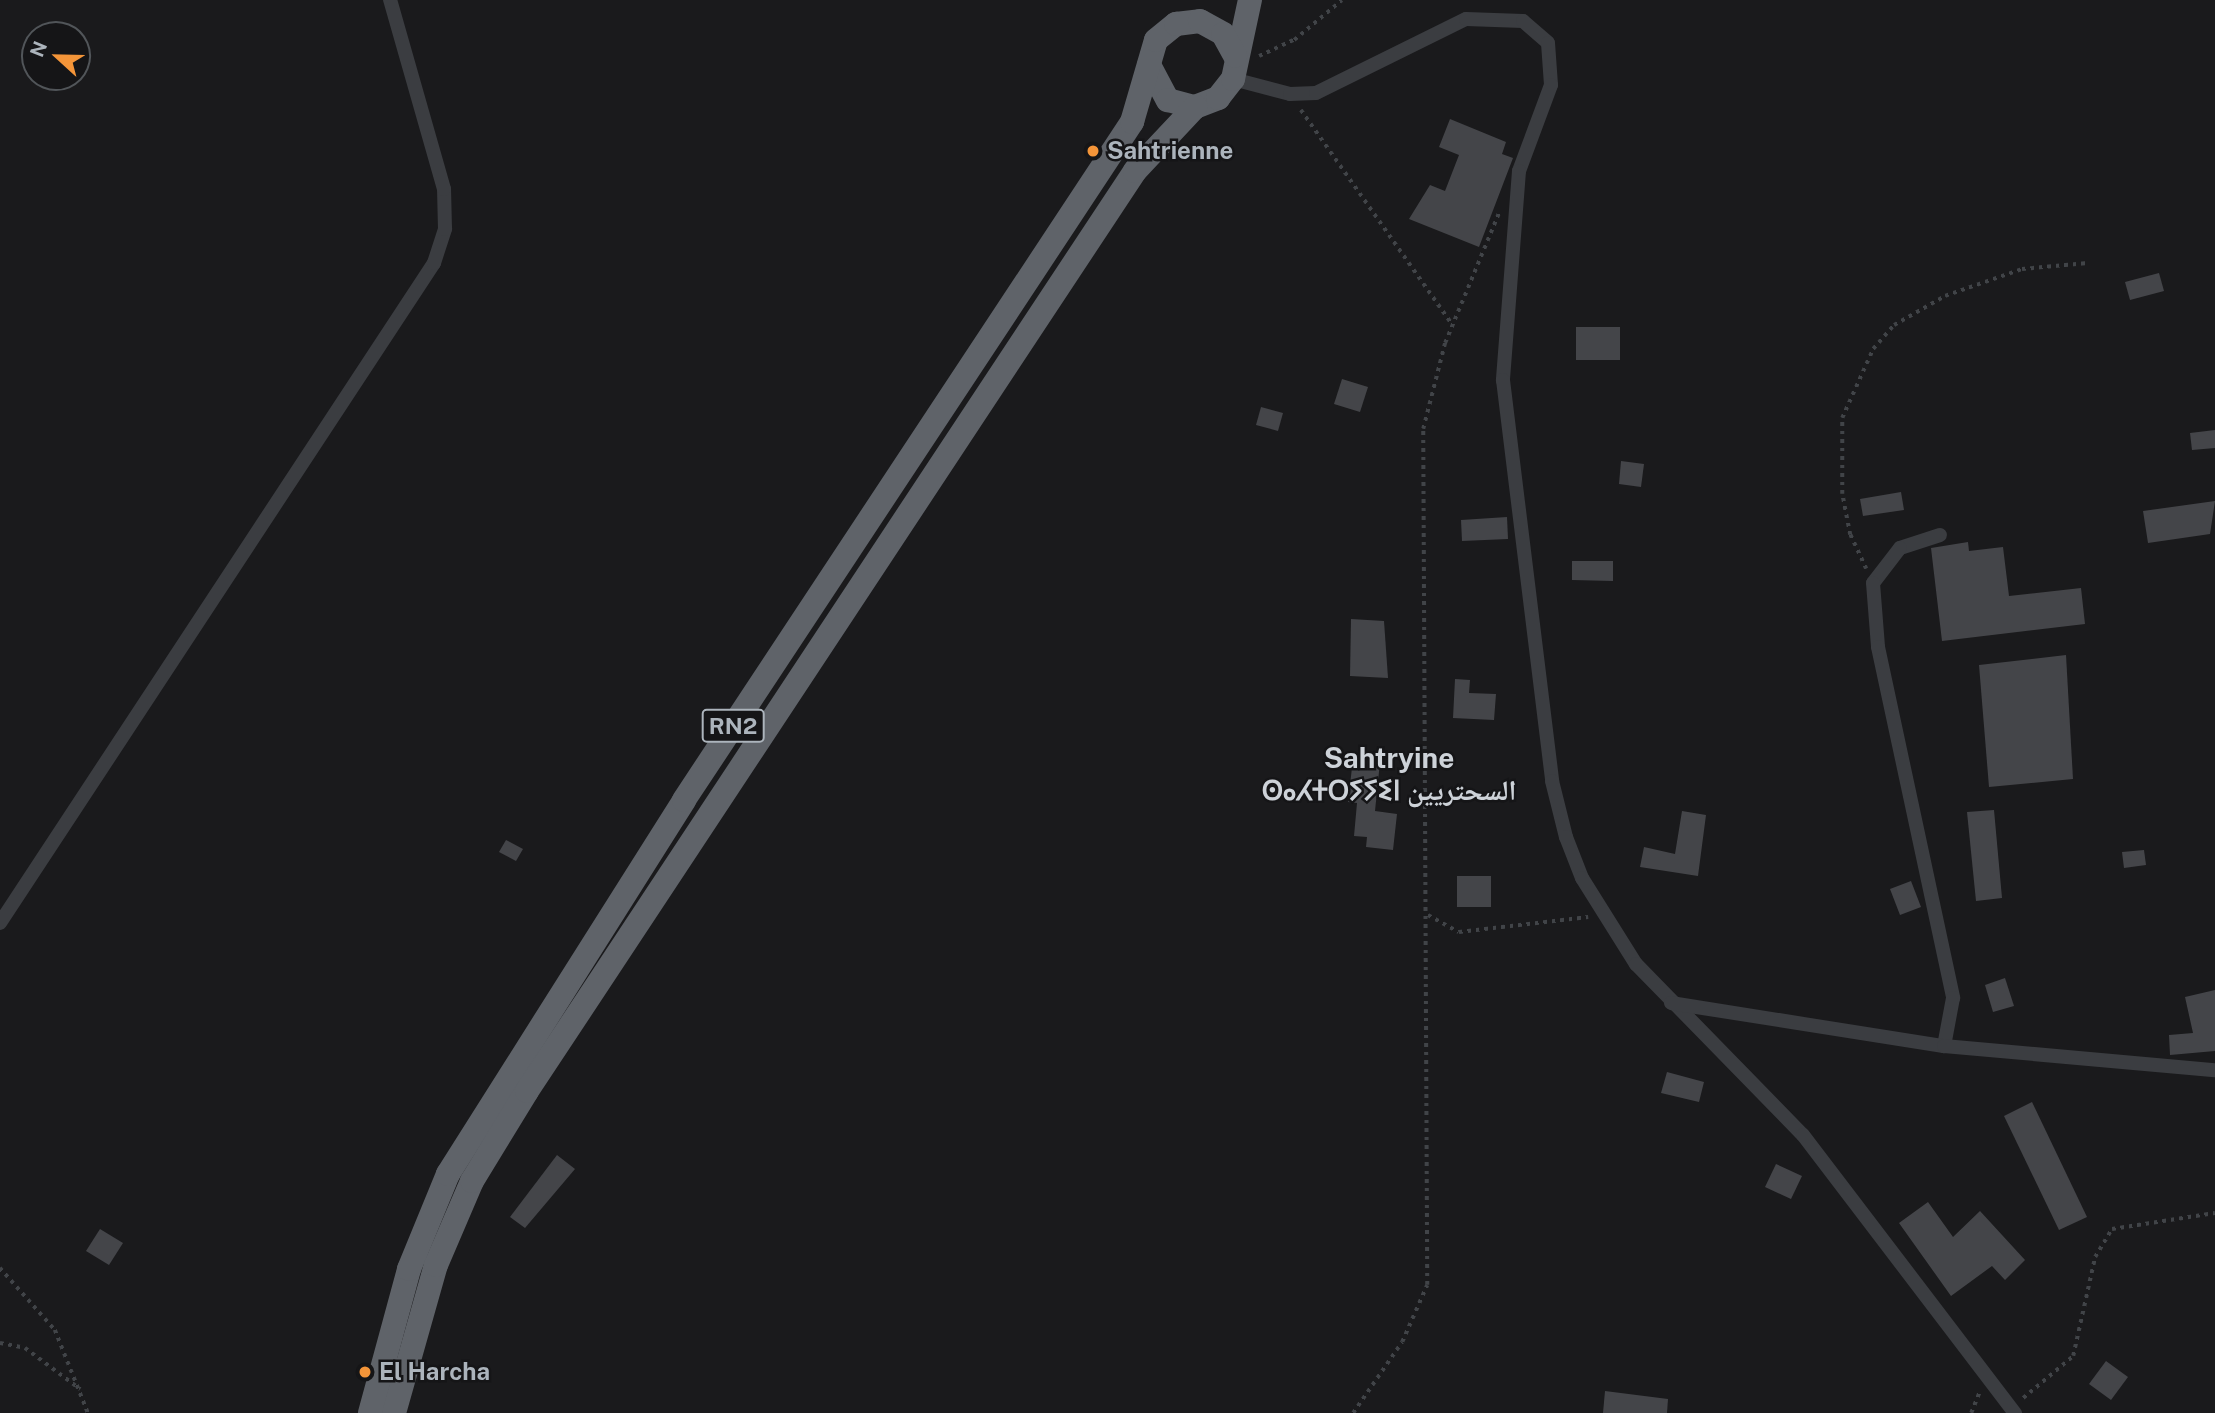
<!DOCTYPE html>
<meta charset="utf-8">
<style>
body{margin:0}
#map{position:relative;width:2215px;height:1413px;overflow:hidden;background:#1a1a1c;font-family:"Public Sans","Noto Naskh Arabic","Noto Sans Tifinagh",sans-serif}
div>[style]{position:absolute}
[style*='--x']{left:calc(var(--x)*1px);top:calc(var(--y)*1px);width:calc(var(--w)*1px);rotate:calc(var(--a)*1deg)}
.building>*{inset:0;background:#444549}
.path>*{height:3.5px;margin-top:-1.75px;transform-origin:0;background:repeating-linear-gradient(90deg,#414448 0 3.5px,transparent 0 8.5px)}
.minor>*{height:14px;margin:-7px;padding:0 7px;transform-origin:7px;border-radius:7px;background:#3b3d41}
.trunk>*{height:24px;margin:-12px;padding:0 12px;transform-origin:12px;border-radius:12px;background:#5f6369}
.dots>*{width:19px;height:19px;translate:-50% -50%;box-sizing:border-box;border:4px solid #151517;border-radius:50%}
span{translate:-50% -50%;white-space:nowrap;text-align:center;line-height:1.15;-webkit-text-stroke:5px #151517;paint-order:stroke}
.shield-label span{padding:2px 5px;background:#151517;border:2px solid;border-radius:5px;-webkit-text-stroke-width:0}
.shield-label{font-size:23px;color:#acb4bc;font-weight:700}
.poi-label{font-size:24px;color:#acb4bc;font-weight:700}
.left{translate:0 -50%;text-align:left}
.quarter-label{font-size:28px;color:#cdd2d8;font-weight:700}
.north{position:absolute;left:21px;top:21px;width:70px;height:70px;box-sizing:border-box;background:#151517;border:2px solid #515559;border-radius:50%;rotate:292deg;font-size:19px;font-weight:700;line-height:28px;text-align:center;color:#acb4bc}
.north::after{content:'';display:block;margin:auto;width:24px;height:32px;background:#f49539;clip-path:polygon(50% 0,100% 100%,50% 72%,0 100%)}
</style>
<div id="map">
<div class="building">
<i style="clip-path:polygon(1450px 119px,1506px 142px,1502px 154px,1513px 158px,1479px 247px,1409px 219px,1430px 185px,1445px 191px,1459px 155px,1439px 147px)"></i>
<i style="clip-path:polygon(2159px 273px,2164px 291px,2130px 300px,2125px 282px)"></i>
<i style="clip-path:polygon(1576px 327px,1620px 327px,1620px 360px,1576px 360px)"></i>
<i style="clip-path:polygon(1342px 379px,1368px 387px,1360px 412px,1334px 404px)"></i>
<i style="clip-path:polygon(1261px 407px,1283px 413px,1278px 431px,1256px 425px)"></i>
<i style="clip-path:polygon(2215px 430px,2215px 448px,2192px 450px,2190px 433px)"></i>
<i style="clip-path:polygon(1621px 461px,1644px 464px,1641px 487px,1619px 484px)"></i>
<i style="clip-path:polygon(1901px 492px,1904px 510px,1863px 516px,1860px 499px)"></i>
<i style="clip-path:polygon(2215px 501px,2210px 534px,2148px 543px,2143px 511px)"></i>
<i style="clip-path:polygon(1507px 517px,1508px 539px,1462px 541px,1461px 520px)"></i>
<i style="clip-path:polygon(1968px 542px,1969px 551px,2003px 547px,2009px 596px,2081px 588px,2085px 624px,1942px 641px,1931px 548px)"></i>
<i style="clip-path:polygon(1572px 561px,1613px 561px,1613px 581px,1572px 580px)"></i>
<i style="clip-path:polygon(1351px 619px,1384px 621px,1388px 678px,1350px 676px)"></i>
<i style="clip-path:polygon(2066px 655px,2073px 779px,1989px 787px,1979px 665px)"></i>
<i style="clip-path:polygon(1455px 679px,1470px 680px,1469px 693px,1496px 694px,1494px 720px,1453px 718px)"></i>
<i style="clip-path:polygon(1353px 759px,1380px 762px,1375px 811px,1397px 814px,1393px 850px,1366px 847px,1367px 837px,1354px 836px,1357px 803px,1348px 802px)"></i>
<i style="clip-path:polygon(1994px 810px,2002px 898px,1976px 901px,1967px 812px)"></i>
<i style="clip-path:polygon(1682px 811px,1706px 815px,1698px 876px,1640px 867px,1644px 847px,1675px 854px)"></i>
<i style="clip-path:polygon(506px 840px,523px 849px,516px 861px,499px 852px)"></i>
<i style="clip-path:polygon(2144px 850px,2146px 865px,2124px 868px,2122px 852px)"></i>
<i style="clip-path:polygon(1457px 876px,1491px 876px,1491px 907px,1457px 907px)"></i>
<i style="clip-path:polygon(1911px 881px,1921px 907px,1900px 915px,1890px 889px)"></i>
<i style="clip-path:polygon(2005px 978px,2014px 1006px,1993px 1012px,1985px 985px)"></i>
<i style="clip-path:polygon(2215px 990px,2215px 1051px,2170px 1055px,2169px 1035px,2193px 1033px,2185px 997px)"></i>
<i style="clip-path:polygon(1667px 1072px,1704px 1082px,1699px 1102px,1661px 1093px)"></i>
<i style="clip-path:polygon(2032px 1102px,2087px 1217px,2059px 1230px,2004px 1116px)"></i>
<i style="clip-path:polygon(557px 1155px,575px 1169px,525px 1228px,510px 1217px)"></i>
<i style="clip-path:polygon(1776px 1164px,1802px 1176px,1791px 1199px,1765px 1187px)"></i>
<i style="clip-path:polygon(1928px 1202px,1953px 1237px,1980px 1211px,2025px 1260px,2005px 1280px,1992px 1266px,1951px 1296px,1899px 1223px)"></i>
<i style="clip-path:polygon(100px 1229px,123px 1243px,109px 1265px,86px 1251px)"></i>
<i style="clip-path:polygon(2106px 1361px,2128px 1377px,2111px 1400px,2089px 1384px)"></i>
<i style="clip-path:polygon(1605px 1391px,1668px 1399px,1667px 1413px,1603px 1413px)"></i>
</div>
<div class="path">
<i style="--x:1259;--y:56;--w:38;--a:-25"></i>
<i style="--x:1294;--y:40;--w:62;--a:-39.8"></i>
<i style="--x:1301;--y:110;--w:262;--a:54.8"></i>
<i style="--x:1866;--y:569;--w:38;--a:-115"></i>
<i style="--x:1850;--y:535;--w:42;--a:-101"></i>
<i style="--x:1842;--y:494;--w:76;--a:-90"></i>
<i style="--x:1842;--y:418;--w:76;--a:-65.8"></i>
<i style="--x:1873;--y:349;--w:32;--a:-49"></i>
<i style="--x:1894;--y:325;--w:59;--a:-29.6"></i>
<i style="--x:1945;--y:296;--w:82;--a:-19.3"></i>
<i style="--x:2022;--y:269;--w:66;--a:-5.2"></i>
<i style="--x:1428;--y:915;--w:35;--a:29"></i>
<i style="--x:1459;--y:932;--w:130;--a:-6.6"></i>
<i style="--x:0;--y:1268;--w:83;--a:48.4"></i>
<i style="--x:55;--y:1330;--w:89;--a:68.3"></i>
<i style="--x:0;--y:1343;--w:25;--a:11"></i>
<i style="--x:25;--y:1348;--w:69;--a:36.7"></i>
<i style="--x:2023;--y:1398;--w:65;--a:-40"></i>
<i style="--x:2073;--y:1356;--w:101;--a:-77.5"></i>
<i style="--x:2095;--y:1257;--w:33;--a:-59"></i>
<i style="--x:2112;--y:1229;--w:104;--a:-8.8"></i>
<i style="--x:1353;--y:1413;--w:86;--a:-55.4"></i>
<i style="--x:1402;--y:1342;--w:62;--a:-66.3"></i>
<i style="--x:1427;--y:1285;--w:856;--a:-90.27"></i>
<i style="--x:1423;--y:429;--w:89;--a:-75.7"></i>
<i style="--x:1445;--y:343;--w:144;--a:-67.5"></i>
<i style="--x:1971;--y:1413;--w:22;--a:-68"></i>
</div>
<div class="minor">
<i style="--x:1233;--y:79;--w:59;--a:14.7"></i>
<i style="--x:1290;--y:94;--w:26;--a:-2"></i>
<i style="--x:1316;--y:93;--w:167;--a:-26.3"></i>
<i style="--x:1466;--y:19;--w:57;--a:2"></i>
<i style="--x:1523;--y:21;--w:33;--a:41"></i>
<i style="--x:1548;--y:43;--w:42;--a:85.9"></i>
<i style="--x:1551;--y:85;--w:92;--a:110.4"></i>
<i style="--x:1519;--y:171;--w:210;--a:94.4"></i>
<i style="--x:1503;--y:380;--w:404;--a:83"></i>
<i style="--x:1552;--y:781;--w:58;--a:76"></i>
<i style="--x:1566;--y:837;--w:44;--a:68.7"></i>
<i style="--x:1582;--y:878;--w:102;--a:57.9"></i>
<i style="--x:1636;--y:964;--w:239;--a:45.7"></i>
<i style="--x:1803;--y:1135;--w:350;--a:52.7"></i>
<i style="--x:1940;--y:535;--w:42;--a:162"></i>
<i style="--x:1900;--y:548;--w:44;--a:127.6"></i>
<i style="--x:1873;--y:583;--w:64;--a:85.5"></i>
<i style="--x:1878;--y:647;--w:359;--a:77.9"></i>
<i style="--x:1953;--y:998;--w:49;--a:100.6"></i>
<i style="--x:0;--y:923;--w:790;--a:-56.67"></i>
<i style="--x:434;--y:263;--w:36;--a:-72"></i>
<i style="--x:445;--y:229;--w:40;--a:-91.4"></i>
<i style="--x:444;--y:189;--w:197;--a:-105.9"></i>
<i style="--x:1671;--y:1003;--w:276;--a:9"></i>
<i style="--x:1944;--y:1046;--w:272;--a:5.1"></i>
</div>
<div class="trunk">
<i style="--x:1149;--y:65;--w:40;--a:62"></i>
<i style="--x:1168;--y:100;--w:28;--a:15"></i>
<i style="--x:1195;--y:107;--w:25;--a:-21"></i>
<i style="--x:1218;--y:98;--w:24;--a:-52"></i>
<i style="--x:1233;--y:79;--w:81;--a:-77.9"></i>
<i style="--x:370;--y:1413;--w:149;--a:-74.8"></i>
<i style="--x:409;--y:1269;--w:103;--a:-67.7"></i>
<i style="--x:448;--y:1174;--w:442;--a:-57.7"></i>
<i style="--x:684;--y:800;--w:813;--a:-56.54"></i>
<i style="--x:1132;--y:122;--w:85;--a:-73.7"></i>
<i style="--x:1156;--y:40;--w:26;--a:-39"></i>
<i style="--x:1176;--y:24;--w:24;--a:-7"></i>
<i style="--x:1200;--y:21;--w:26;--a:29"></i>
<i style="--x:1223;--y:34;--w:25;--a:61"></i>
<i style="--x:394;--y:1413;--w:154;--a:-74.2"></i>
<i style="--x:436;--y:1265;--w:91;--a:-66.8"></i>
<i style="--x:472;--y:1181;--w:105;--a:-58.6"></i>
<i style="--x:527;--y:1091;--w:1103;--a:-56.54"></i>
<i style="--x:1135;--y:171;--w:88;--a:-46.8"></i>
</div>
<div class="dots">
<i style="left:1093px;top:151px;background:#f49539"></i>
<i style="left:365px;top:1372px;background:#f49539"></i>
</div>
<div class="shield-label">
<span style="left:733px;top:726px">RN2</span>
</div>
<div class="poi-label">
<span class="left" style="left:1107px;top:151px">Sahtrienne</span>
<span class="left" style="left:379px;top:1372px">El Harcha</span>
</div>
<div class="quarter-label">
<span style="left:1389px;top:774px">Sahtryine<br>ⵙⴰⵃⵜⵔⵢⵢⵉⵏ السحتريين</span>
</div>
<div class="north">N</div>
</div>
